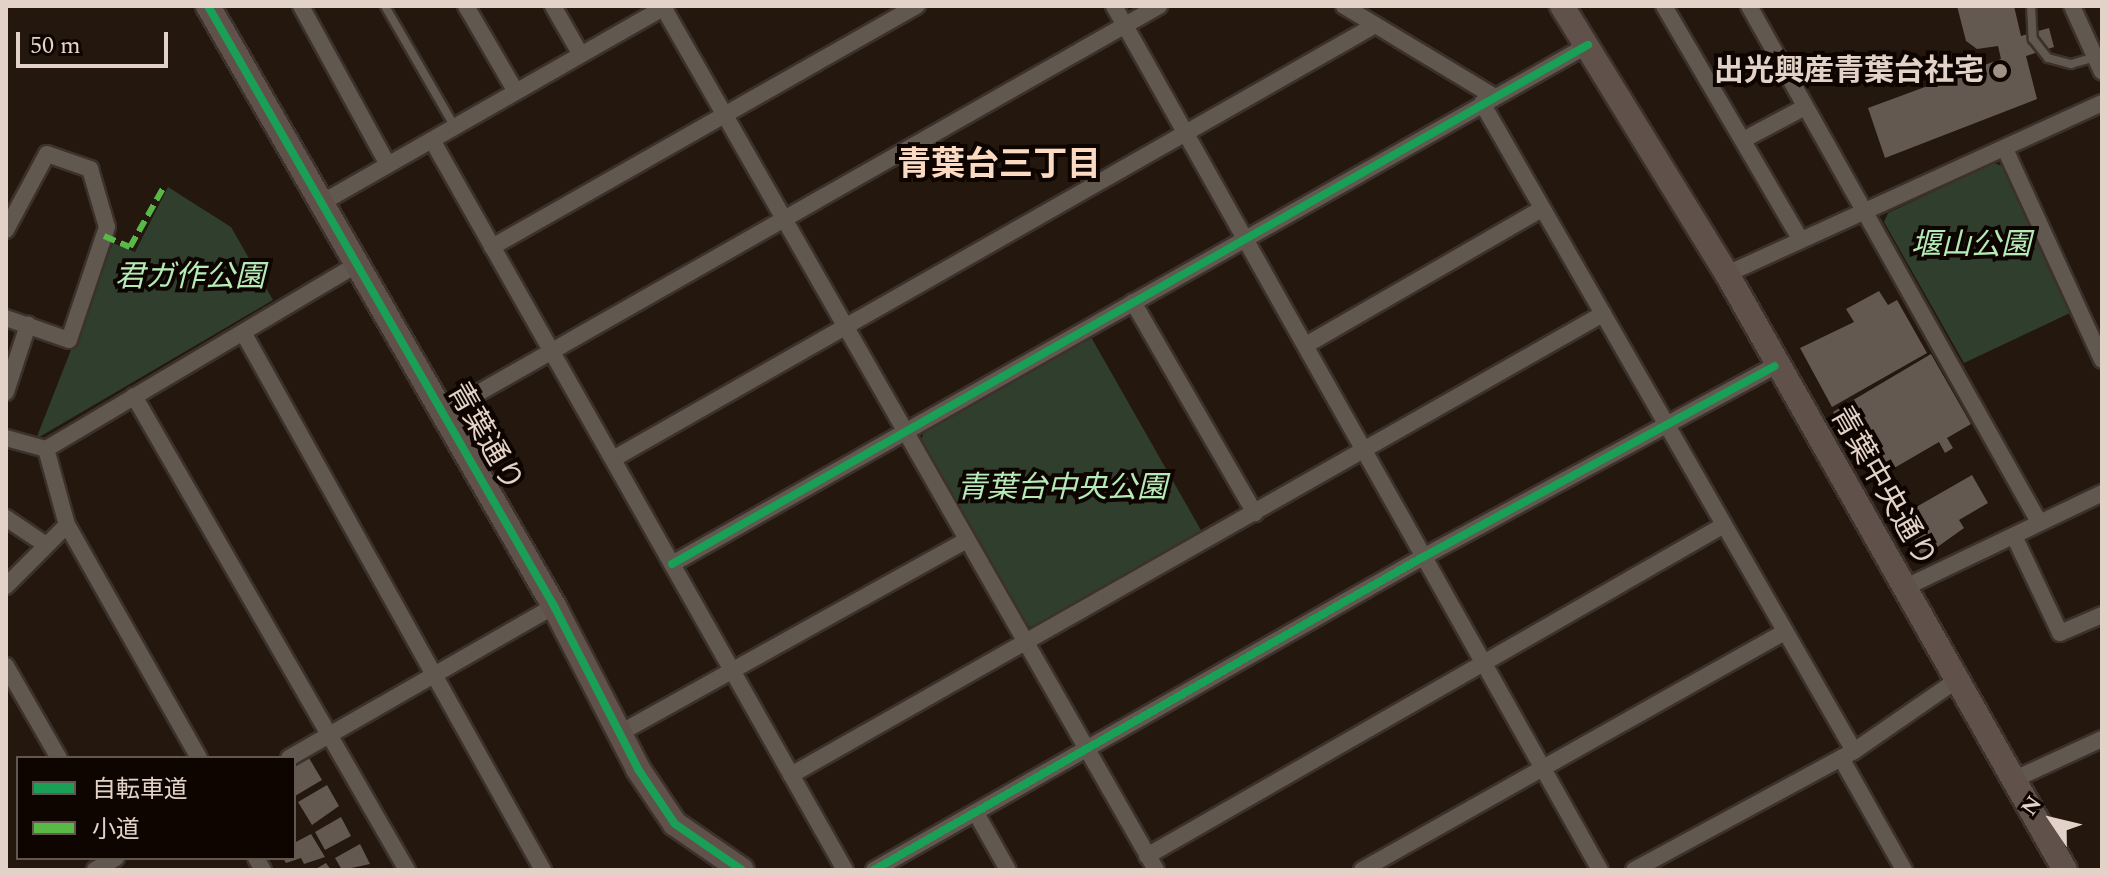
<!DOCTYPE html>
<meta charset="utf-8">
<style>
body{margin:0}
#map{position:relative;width:2108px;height:876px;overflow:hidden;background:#24170d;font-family:Spectral,"Noto Sans JP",serif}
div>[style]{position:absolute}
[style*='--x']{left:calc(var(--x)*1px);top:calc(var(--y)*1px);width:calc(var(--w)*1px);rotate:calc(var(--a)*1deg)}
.green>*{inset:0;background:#2f3e2d}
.building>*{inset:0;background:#645951}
.roads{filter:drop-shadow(2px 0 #3c312b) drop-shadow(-2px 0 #3c312b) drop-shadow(0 2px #3c312b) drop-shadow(0 -2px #3c312b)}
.lane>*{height:8px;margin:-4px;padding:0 4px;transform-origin:4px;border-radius:4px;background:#615850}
.street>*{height:16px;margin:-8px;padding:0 8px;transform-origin:8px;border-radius:8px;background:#615850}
.secondary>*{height:24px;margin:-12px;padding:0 12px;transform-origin:12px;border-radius:12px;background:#60524a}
.quiet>*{height:6px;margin-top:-3px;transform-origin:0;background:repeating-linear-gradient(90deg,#58b947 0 12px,transparent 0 18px)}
.cycleway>*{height:8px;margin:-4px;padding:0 4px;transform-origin:4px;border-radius:4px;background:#1a9f57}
.dots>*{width:22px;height:22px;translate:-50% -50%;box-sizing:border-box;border:4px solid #0e0501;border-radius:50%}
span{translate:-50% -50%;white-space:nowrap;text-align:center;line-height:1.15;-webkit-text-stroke:8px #0e0501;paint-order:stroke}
.poi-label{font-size:30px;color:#e2d2c7;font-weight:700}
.right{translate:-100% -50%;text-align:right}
.park-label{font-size:30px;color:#b4ebb7;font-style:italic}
.street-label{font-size:30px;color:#e2d2c7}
.quarter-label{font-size:34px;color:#fadac3;font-weight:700}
.frame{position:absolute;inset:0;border:8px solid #e2d2c7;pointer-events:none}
.legend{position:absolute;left:16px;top:756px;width:280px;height:104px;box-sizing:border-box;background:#0e0501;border:2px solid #635750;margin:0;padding:10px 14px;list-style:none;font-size:24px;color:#e2d2c7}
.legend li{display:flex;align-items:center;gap:16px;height:40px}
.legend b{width:40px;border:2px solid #635750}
.north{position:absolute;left:2012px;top:780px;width:80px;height:80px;-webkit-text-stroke:6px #0e0501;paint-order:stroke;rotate:305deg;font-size:22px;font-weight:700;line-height:32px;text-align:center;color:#e2d2c7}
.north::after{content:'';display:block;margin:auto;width:28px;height:36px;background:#e2d2c7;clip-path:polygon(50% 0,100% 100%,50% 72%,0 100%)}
.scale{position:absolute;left:16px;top:32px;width:152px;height:36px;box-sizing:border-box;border:4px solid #e2d2c7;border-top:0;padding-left:10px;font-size:24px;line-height:28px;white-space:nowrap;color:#e2d2c7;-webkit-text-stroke:6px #0e0501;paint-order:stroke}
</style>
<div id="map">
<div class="green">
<i style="clip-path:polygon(1994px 163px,2005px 167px,2072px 312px,1964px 363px,1884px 222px,1888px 213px)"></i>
<i style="clip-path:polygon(168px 187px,231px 227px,273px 300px,36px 439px,113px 243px,135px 252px)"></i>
<i style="clip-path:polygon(1091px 337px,1202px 532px,1037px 628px,1025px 625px,921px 440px,924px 432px)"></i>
</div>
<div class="building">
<i style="clip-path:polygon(1957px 6px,2014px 6px,2021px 36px,2049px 28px,2054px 47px,2026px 56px,2037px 99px,1885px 158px,1868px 108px,2001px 59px,1998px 46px,1977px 49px,1966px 41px)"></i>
<i style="clip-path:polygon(1879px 291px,1888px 305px,1897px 300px,1927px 353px,1832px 407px,1800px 348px,1854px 322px,1846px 309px)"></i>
<i style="clip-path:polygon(1931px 354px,1971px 424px,1947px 438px,1953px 448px,1945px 453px,1939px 442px,1889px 471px,1891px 476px,1882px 481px,1849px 424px,1843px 428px,1833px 412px)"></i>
<i style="clip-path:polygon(1972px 475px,1988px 503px,1959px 520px,1964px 528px,1922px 558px,1904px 514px)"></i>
<i style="clip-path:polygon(309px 758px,322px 780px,295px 796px,294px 766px)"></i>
<i style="clip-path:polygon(327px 785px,339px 806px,312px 825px,298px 802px)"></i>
<i style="clip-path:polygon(341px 817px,351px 836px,325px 850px,315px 832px)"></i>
<i style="clip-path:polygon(311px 834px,325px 857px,304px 864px,301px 858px,286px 863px,283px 858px,294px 858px,294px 843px)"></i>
<i style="clip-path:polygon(360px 844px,370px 864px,342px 870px,335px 858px)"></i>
<i style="clip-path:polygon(326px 863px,331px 870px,314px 870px)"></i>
</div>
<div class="roads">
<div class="lane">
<i style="--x:385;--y:6;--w:140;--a:60"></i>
<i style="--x:2031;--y:6;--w:33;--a:87"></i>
<i style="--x:2033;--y:39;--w:24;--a:52"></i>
<i style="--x:2048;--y:58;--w:24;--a:15"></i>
<i style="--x:2071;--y:64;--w:25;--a:-16"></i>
</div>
<div class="street">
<i style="--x:301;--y:6;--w:181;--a:61.3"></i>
<i style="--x:466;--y:6;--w:99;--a:59.8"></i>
<i style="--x:553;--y:6;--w:56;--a:60.3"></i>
<i style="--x:1114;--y:6;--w:991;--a:60.64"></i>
<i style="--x:1344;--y:6;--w:174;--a:31.1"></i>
<i style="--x:1664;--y:6;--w:271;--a:59.7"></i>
<i style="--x:1749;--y:6;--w:592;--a:60.66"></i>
<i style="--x:2072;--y:6;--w:72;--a:65.6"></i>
<i style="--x:663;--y:7;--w:994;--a:60.26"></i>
<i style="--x:1482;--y:103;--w:747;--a:60.14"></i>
<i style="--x:432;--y:140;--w:839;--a:60.5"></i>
<i style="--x:1743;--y:140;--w:70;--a:-28"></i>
<i style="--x:2005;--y:149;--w:232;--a:65.3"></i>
<i style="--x:323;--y:202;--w:395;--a:-29.7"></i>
<i style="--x:6;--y:230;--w:86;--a:-61.7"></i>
<i style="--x:47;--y:154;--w:46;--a:19.2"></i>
<i style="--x:90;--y:169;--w:60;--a:73.7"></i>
<i style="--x:107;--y:227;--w:119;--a:108.6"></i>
<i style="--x:69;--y:340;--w:67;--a:-160.8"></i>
<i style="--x:492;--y:247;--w:489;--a:-29.6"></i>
<i style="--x:1727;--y:274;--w:412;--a:-24.5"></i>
<i style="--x:1133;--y:302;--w:244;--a:60"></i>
<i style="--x:244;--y:334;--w:614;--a:60.85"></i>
<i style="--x:1306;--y:345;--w:272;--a:-30"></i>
<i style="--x:6;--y:392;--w:71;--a:-71.8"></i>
<i style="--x:134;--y:396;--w:547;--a:60.06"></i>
<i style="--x:443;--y:413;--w:824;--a:-29.62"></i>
<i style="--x:6;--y:438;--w:41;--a:15.4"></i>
<i style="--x:613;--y:459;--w:877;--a:-29.66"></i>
<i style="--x:6;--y:518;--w:48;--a:34"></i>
<i style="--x:2014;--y:536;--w:107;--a:64.6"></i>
<i style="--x:2060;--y:633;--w:46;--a:-23.2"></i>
<i style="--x:672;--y:564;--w:1053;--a:-29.54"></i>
<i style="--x:6;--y:586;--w:86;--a:-45"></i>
<i style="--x:1904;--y:588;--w:220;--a:-25.6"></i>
<i style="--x:6;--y:666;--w:106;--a:60.1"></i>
<i style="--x:620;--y:733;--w:397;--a:-29.1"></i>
<i style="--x:199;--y:758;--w:268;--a:-119.5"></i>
<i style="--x:67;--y:525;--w:79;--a:-105.4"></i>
<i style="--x:46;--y:449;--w:363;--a:-30.7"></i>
<i style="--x:289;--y:758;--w:305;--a:-29.8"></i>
<i style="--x:1841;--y:758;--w:129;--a:60.6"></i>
<i style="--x:791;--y:775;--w:934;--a:-29.59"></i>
<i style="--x:2011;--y:781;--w:100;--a:-24.8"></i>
<i style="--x:976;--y:813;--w:65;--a:60.7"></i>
<i style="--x:1147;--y:856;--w:665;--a:-29.84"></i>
<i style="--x:256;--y:858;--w:14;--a:60"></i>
<i style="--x:95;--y:870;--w:24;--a:-30"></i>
<i style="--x:874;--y:870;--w:632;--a:-29.69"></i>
<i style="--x:1423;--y:557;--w:400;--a:-28.5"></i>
<i style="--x:1362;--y:870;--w:485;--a:-29.4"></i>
<i style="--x:1634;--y:870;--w:250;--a:-28.4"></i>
<i style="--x:1854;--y:751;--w:121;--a:-34.6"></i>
</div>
<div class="secondary">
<i style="--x:208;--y:6;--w:693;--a:60.03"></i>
<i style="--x:554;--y:606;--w:183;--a:62.7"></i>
<i style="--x:638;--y:769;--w:66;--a:56.1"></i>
<i style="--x:675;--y:824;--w:81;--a:34.5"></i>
<i style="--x:1562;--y:6;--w:315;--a:58.4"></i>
<i style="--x:1727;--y:274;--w:685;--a:60.44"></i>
</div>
</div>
<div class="quiet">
<i style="--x:104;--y:236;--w:28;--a:23"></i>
<i style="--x:130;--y:247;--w:71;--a:-60.6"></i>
</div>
<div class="cycleway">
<i style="--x:208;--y:6;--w:693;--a:60.03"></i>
<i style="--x:554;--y:606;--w:183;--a:62.7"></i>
<i style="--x:638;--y:769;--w:66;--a:56.1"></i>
<i style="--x:675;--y:824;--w:81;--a:34.5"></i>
<i style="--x:672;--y:564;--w:1053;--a:-29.54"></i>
<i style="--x:874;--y:870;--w:632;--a:-29.69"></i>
<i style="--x:1423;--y:557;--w:400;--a:-28.5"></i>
</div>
<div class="dots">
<i style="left:2000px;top:71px;background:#a09186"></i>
</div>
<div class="poi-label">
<span class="right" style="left:1984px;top:71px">出光興産青葉台社宅</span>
</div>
<div class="park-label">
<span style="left:1971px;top:245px">堰山公園</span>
<span style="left:190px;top:277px">君ガ作公園</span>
<span style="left:1062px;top:488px">青葉台中央公園</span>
</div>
<div class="street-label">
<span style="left:485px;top:437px;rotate:60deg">青葉通り</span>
<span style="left:1883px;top:487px;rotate:60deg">青葉中央通り</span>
</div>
<div class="quarter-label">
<span style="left:999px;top:166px">青葉台三丁目</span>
</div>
<div class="frame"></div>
<ul class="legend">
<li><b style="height:10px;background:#1a9f57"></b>自転車道</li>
<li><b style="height:10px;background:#58b947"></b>小道</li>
</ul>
<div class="north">N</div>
<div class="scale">50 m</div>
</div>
